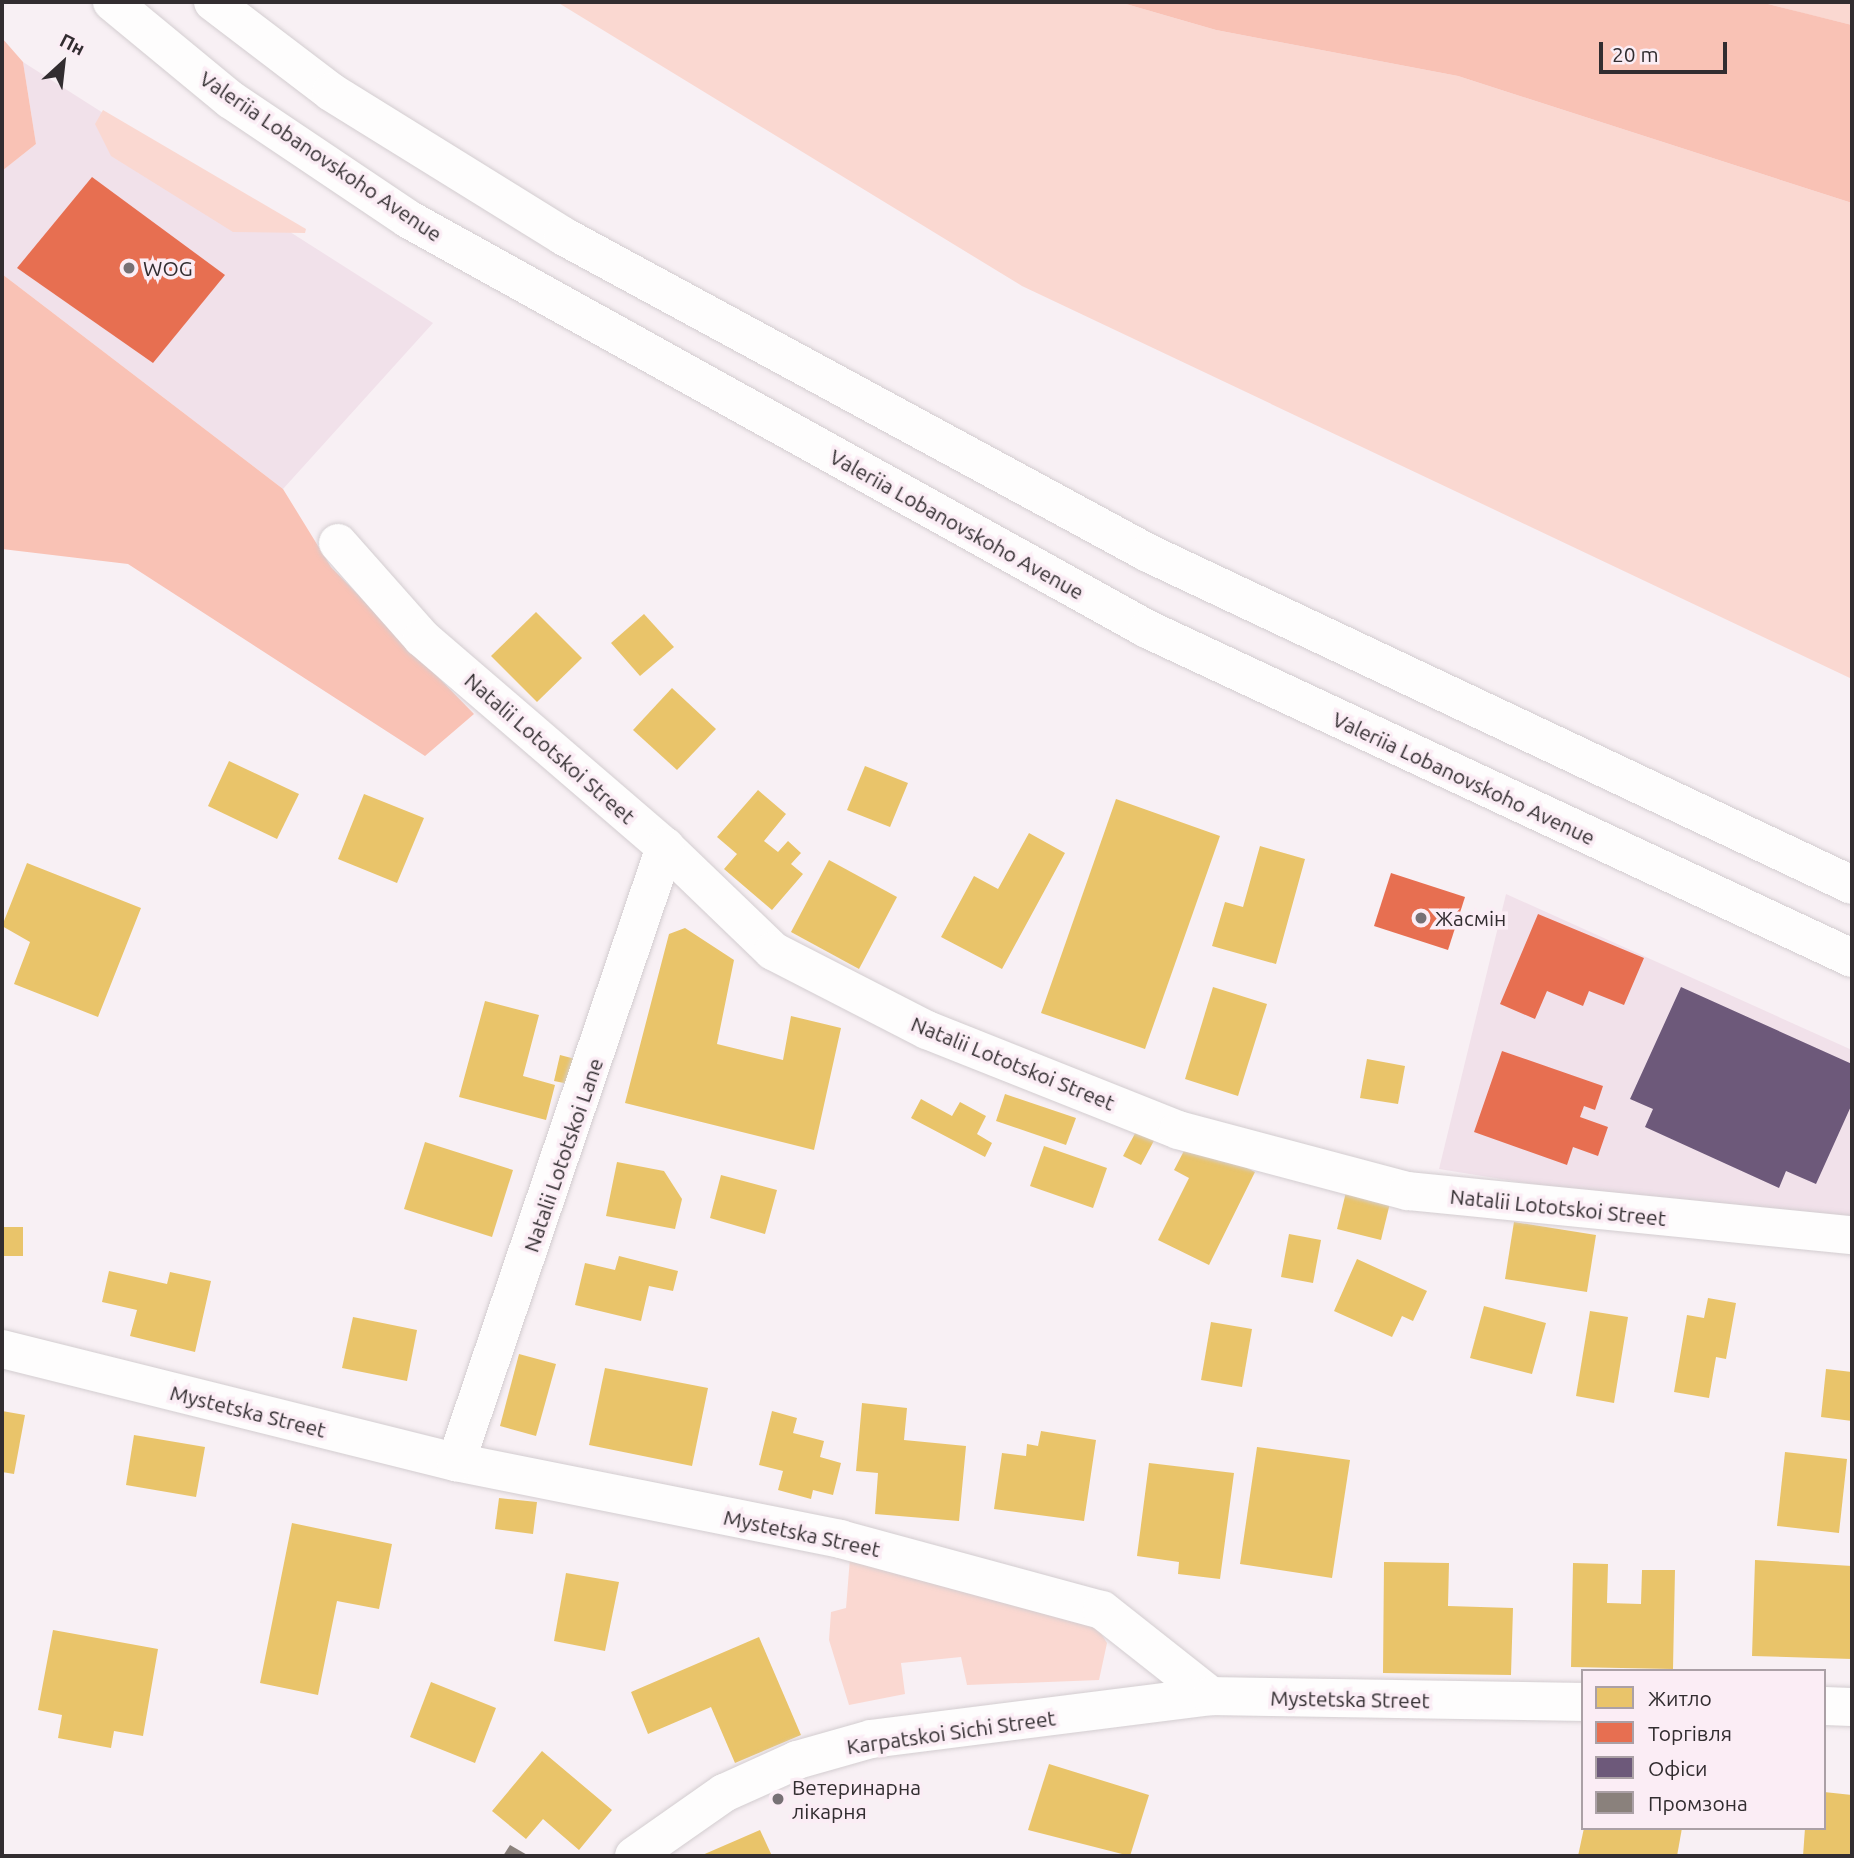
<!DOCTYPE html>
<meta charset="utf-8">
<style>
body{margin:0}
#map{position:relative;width:1854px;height:1858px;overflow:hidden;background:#f8f0f4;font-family:Ubuntu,sans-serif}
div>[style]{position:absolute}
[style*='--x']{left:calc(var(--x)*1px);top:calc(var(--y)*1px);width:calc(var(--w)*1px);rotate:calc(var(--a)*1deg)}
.built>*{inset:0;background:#f1e1ea}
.green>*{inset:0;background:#fad8d1}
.forest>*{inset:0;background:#f9c2b5}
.homes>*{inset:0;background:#e9c46a}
.shops>*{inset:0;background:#e76f51}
.offices>*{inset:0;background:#6d597a}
.industry>*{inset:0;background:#8a817c}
.roads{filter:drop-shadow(0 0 2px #d3cdd0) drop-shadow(0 0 2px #d3cdd0)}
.minor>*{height:38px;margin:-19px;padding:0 19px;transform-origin:19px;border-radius:19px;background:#fefdfd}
.primary>*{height:38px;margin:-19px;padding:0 19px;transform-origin:19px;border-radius:19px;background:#fefdfd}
.dots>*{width:19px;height:19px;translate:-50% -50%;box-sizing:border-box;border:4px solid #fbedf5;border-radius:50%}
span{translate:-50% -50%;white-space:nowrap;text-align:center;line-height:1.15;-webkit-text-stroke:7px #fbedf5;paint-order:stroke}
.street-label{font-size:21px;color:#322d30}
.poi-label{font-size:21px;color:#322d30}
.left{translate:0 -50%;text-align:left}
.frame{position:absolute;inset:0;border:4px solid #322d30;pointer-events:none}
.legend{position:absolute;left:1581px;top:1669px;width:245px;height:161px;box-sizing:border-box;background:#fbedf5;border:2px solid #aba0a6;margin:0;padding:9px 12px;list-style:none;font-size:21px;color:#322d30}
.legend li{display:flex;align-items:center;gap:14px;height:35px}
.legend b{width:35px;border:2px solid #aba0a6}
.north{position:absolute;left:28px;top:28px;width:70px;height:70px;-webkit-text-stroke:5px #fbedf5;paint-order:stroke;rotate:27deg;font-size:19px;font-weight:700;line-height:28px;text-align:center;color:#322d30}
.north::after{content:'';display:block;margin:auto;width:24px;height:32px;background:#322d30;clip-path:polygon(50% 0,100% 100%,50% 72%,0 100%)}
.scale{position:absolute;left:1599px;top:42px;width:128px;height:32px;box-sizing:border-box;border:4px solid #322d30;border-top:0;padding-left:9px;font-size:21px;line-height:24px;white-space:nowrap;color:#322d30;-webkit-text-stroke:5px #fbedf5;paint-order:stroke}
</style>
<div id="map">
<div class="built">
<div style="clip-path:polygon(23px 62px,433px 323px,283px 489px,2px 274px,2px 171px,36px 144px)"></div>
<div style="clip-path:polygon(1506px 894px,1852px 1050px,1852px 1235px,1439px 1169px)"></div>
</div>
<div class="green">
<div style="clip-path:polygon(557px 2px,1119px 2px,1216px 30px,1458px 76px,1852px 203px,1852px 679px,1022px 286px)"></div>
<div style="clip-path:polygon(1760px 2px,1852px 2px,1852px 25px,1803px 13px)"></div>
<div style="clip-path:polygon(103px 110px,306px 229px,305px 233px,233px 232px,111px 156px,95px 124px)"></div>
<div style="clip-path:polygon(850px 1558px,1095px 1624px,1107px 1643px,1099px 1680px,967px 1685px,961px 1657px,901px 1663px,905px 1694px,849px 1705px,829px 1640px,831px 1612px,846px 1608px)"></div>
</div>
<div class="forest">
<div style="clip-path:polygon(1119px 2px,1760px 2px,1852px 25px,1852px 203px,1458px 76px,1216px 30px)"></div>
<div style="clip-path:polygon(2px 38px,23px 62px,36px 144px,2px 171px)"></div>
<div style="clip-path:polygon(2px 274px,283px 489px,331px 567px,474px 714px,425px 756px,128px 564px,2px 549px)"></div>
</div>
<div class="homes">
<div style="clip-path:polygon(536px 612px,582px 658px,537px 702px,491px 656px)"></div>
<div style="clip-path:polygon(644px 614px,674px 647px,640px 676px,611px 643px)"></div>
<div style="clip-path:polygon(672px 688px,716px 729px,677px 770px,633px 730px)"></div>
<div style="clip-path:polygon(229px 761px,299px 794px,277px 839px,208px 806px)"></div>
<div style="clip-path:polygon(865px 766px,908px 783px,890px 827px,847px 810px)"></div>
<div style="clip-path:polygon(758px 790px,786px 814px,764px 841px,778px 852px,788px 841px,801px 853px,791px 864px,803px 874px,772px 910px,724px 869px,737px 854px,717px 837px)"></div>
<div style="clip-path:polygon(364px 794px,424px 818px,397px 883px,338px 859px)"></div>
<div style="clip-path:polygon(1116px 799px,1220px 836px,1145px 1049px,1041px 1013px)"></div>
<div style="clip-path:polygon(1029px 833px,1065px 853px,1002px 969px,941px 937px,974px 876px,998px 889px)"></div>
<div style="clip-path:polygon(1260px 846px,1305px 859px,1276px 964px,1212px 946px,1225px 902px,1243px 907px)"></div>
<div style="clip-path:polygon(829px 860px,897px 897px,859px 969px,791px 932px)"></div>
<div style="clip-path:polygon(27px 863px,141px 908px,98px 1017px,14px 984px,30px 942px,2px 926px)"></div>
<div style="clip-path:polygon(685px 928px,734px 960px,717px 1044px,783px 1060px,791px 1016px,841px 1028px,814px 1150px,625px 1103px,669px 934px)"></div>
<div style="clip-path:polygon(1213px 987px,1267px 1004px,1238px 1096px,1185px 1079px)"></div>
<div style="clip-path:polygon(485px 1001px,539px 1015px,523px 1076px,555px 1085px,546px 1120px,459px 1097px)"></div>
<div style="clip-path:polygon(560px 1055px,579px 1060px,574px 1085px,554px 1081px)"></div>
<div style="clip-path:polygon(1367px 1059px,1405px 1066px,1398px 1104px,1360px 1098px)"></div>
<div style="clip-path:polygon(1005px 1094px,1076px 1118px,1066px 1145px,996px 1121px)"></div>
<div style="clip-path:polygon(921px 1099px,952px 1116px,960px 1102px,986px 1116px,977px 1134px,992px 1143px,985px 1157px,911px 1118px)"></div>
<div style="clip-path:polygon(1139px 1126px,1157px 1135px,1141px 1165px,1123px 1156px)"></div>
<div style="clip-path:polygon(425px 1142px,513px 1170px,492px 1237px,404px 1209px)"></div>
<div style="clip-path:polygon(1044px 1146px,1107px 1168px,1093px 1208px,1030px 1186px)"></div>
<div style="clip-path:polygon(1186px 1147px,1204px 1147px,1255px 1172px,1209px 1265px,1158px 1240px,1189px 1178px,1174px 1170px)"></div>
<div style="clip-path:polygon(617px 1162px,664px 1171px,682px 1199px,675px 1229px,606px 1216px)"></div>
<div style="clip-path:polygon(721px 1175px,777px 1190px,765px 1234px,710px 1218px)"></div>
<div style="clip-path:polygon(1346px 1192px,1390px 1203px,1381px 1240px,1337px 1229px)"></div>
<div style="clip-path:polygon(1514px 1222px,1596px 1235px,1587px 1292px,1505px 1279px)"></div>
<div style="clip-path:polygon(2px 1227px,23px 1227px,23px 1256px,2px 1256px)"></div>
<div style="clip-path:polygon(1289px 1234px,1321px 1240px,1313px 1283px,1281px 1277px)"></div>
<div style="clip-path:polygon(619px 1256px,678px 1271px,673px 1291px,649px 1286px,641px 1321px,575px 1305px,585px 1263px,615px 1270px)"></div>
<div style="clip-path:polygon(1357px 1259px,1427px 1291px,1413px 1321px,1402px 1316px,1392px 1337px,1334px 1311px)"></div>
<div style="clip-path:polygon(109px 1271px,167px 1284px,170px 1272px,211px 1281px,195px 1352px,130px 1336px,137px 1310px,102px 1302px)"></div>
<div style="clip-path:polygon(1708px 1298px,1736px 1303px,1726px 1359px,1716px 1357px,1709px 1398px,1674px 1392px,1687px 1315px,1704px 1318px)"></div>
<div style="clip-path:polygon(1484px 1306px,1546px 1323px,1532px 1374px,1470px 1358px)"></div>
<div style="clip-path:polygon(1590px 1311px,1628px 1317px,1614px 1403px,1576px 1396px)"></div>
<div style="clip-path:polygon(353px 1317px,417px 1330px,407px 1381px,342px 1368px)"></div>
<div style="clip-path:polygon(1211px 1322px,1252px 1329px,1242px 1387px,1201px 1380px)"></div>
<div style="clip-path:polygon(519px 1354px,556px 1364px,536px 1436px,500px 1426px)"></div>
<div style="clip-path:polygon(605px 1368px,708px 1388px,692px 1466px,589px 1445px)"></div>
<div style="clip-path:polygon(1826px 1369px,1852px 1372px,1852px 1421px,1821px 1417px)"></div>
<div style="clip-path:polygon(862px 1403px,907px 1408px,904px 1440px,966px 1446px,959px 1521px,875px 1514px,878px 1473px,856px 1471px)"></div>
<div style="clip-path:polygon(2px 1411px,25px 1415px,14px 1474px,2px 1472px)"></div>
<div style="clip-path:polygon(772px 1411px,797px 1418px,793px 1433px,824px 1441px,820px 1457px,841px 1463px,833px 1495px,813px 1490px,811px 1499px,778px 1490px,783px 1471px,759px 1465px)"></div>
<div style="clip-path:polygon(1041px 1431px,1096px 1440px,1084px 1521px,994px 1509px,1002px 1453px,1026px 1456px,1027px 1444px,1038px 1446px)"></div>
<div style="clip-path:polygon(134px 1435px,205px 1447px,196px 1497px,126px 1485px)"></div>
<div style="clip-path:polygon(1257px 1447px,1350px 1460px,1332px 1578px,1240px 1564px)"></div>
<div style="clip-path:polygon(1785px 1452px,1847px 1459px,1839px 1533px,1777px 1526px)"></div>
<div style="clip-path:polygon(1149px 1463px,1234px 1473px,1220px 1579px,1178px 1574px,1179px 1562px,1137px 1556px)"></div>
<div style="clip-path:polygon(499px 1498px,537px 1502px,533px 1534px,495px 1529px)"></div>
<div style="clip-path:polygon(292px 1523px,392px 1544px,379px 1609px,337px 1601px,318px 1695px,260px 1683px)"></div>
<div style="clip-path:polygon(1755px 1560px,1852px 1566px,1852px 1659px,1752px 1656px)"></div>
<div style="clip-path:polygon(1384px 1562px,1449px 1563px,1448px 1606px,1513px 1608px,1511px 1675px,1383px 1673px)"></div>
<div style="clip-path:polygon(1573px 1563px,1608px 1564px,1607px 1603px,1641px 1604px,1642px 1570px,1675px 1570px,1673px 1669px,1571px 1667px)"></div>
<div style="clip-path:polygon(566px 1573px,619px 1582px,605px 1651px,554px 1641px)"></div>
<div style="clip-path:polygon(53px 1630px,158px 1649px,143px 1736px,114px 1731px,111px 1748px,58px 1738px,62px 1715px,38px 1710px)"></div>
<div style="clip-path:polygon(759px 1637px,801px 1735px,735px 1763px,711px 1707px,648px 1734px,631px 1692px)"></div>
<div style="clip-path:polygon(431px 1682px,496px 1708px,475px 1763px,410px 1737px)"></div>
<div style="clip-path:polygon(542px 1751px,612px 1810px,579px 1850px,543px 1819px,526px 1839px,492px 1811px)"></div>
<div style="clip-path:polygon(1049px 1764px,1149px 1795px,1130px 1856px,1028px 1830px)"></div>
<div style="clip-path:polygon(1824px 1792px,1852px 1795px,1852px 1856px,1803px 1856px,1805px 1828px,1824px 1828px)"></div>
<div style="clip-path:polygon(1584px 1828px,1682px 1828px,1677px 1856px,1578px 1856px)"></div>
<div style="clip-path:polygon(760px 1830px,772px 1856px,700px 1856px)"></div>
</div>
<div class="shops">
<div style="clip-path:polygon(92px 177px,225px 275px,153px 363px,17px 268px)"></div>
<div style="clip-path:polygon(1391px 873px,1465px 897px,1448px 950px,1374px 926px)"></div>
<div style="clip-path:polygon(1538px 914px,1644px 958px,1624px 1005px,1589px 991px,1583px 1006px,1547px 991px,1535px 1019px,1500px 1004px)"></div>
<div style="clip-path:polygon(1502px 1051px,1603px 1086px,1595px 1110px,1584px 1106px,1580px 1117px,1608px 1127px,1598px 1156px,1573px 1147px,1567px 1165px,1474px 1132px)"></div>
</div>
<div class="offices">
<div style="clip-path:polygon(1681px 987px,1852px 1064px,1852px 1104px,1816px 1184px,1786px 1171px,1779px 1188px,1645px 1127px,1653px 1109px,1630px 1099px)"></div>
</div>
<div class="industry">
<div style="clip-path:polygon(510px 1845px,529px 1856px,503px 1856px)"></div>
</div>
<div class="roads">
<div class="minor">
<div style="--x:338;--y:543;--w:127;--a:48.5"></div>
<div style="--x:422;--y:638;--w:321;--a:40.7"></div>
<div style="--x:665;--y:847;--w:150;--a:43.9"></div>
<div style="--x:773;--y:951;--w:173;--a:27.2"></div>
<div style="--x:927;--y:1030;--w:270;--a:21.7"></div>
<div style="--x:1178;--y:1130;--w:238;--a:14.9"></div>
<div style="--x:1408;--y:1191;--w:446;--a:5.7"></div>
<div style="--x:2;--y:1349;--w:468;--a:14"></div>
<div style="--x:456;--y:1462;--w:392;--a:11.3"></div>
<div style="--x:840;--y:1539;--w:271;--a:15.2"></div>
<div style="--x:1102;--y:1610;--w:139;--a:38.3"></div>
<div style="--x:456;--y:1462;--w:650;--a:-71.23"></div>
<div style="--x:1824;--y:1706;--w:28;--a:2"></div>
<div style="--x:634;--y:1856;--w:110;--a:-35"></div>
<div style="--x:724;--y:1793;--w:80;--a:-24.3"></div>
<div style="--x:797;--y:1760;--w:77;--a:-15.8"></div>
<div style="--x:871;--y:1739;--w:343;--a:-7.2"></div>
<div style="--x:1211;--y:1696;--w:372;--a:0.9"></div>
</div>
<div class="primary">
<div style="--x:112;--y:2;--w:154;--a:39.5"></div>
<div style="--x:231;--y:100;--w:213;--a:33.9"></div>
<div style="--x:408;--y:219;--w:845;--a:29.02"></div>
<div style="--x:1147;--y:629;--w:778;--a:25.02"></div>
<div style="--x:213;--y:2;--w:148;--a:37.3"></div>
<div style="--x:331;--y:92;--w:273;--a:31.8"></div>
<div style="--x:563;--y:236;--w:665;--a:28.45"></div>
<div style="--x:1148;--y:553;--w:778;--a:25.25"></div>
</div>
</div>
<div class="dots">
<div style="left:129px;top:268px;background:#777175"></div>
<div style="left:1421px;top:918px;background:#777175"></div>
<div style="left:778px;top:1799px;background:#777175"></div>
</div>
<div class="street-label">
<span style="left:321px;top:156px;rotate:34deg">Valeriia Lobanovskoho Avenue</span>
<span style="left:957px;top:524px;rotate:29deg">Valeriia Lobanovskoho Avenue</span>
<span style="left:550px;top:748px;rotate:41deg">Natalii Lototskoi Street</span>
<span style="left:1464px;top:778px;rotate:25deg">Valeriia Lobanovskoho Avenue</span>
<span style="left:1013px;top:1063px;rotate:22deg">Natalii Lototskoi Street</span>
<span style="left:563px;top:1155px;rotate:-71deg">Natalii Lototskoi Lane</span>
<span style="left:1558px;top:1207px;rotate:6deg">Natalii Lototskoi Street</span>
<span style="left:248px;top:1411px;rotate:14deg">Mystetska Street</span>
<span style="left:802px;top:1533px;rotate:12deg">Mystetska Street</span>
<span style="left:1350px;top:1699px;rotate:1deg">Mystetska Street</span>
<span style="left:951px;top:1732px;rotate:-8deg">Karpatskoi Sichi Street</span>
</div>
<div class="poi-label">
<span class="left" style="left:143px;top:268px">WOG</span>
<span class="left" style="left:1435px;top:918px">Жасмін</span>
<span class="left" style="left:792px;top:1799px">Ветеринарна<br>лікарня</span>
</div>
<div class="frame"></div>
<ul class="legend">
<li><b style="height:19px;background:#e9c46a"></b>Житло</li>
<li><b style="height:19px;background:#e76f51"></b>Торгівля</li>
<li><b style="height:19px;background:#6d597a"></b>Офіси</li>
<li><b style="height:19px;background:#8a817c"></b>Промзона</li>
</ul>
<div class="north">Пн</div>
<div class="scale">20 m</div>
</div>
